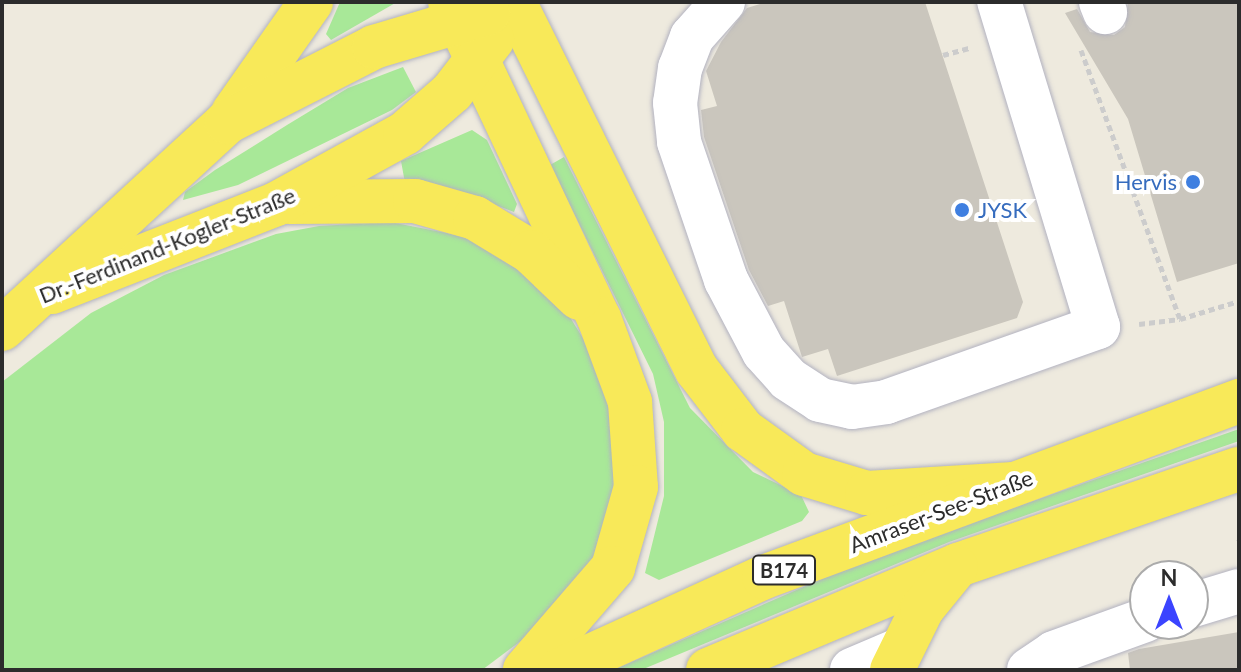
<!DOCTYPE html>
<meta charset="utf-8">
<style>
body{margin:0}
#map{position:relative;width:1241px;height:672px;overflow:hidden;background:#eeeade;font-family:Lato,sans-serif}
div>[style]{position:absolute}
[style*='--x']{left:calc(var(--x)*1px);top:calc(var(--y)*1px);width:calc(var(--w)*1px);rotate:calc(var(--a)*1deg)}
.green>*{inset:0;background:#a8e898}
.building>*{inset:0;background:#cac6bd}
.path>*{height:5px;margin-top:-2.5px;transform-origin:0;background:repeating-linear-gradient(90deg,#ccc 0 6px,transparent 0 10px)}
.roads{filter:drop-shadow(0 0 2px #b2b2c0) drop-shadow(0 0 2px #b2b2c0)}
.minor>*{height:44px;margin:-22px;padding:0 22px;transform-origin:22px;border-radius:22px;background:#fff}
.major>*{height:44px;margin:-22px;padding:0 22px;transform-origin:22px;border-radius:22px;background:#f8e959}
.dots>*{width:22px;height:22px;translate:-50% -50%;box-sizing:border-box;border:4px solid #fff;border-radius:50%}
span{translate:-50% -50%;white-space:nowrap;text-align:center;line-height:1.15;-webkit-text-stroke:8px #fff;paint-order:stroke}
.shield-label span{padding:2px 6px;background:#fff;border:2px solid;border-radius:6px;-webkit-text-stroke-width:0}
.shield-label{font-size:20px;color:#2c2c2c;font-weight:700}
.shop-label{font-size:22px;color:#366cbe}
.right{translate:-100% -50%;text-align:right}
.left{translate:0 -50%;text-align:left}
.street-label{font-size:22px;color:#2c2c2c}
.frame{position:absolute;inset:0;border:4px solid #2c2c2c;pointer-events:none}
.north{position:absolute;left:1129px;top:560px;width:80px;height:80px;box-sizing:border-box;background:#fff;border:2px solid #ababab;border-radius:50%;rotate:0deg;font-size:22px;font-weight:700;line-height:32px;text-align:center;color:#2c2c2c}
.north::after{content:'';display:block;margin:auto;width:28px;height:36px;background:#3b44ff;clip-path:polygon(50% 0,100% 100%,50% 72%,0 100%)}
</style>
<div id="map">
<div class="green">
<div style="clip-path:polygon(340px 2px,397px 2px,331px 40px,326px 34px)"></div>
<div style="clip-path:polygon(403px 67px,416px 92px,392px 110px,238px 185px,183px 200px,185px 192px,215px 170px,287px 125px,348px 88px)"></div>
<div style="clip-path:polygon(472px 130px,487px 140px,517px 204px,514px 212px,465px 193px,405px 183px,401px 161px)"></div>
<div style="clip-path:polygon(564px 157px,690px 408px,753px 472px,801px 495px,809px 512px,802px 521px,659px 580px,645px 573px,664px 496px,664px 422px,653px 374px,550px 165px)"></div>
<div style="clip-path:polygon(390px 222px,462px 236px,523px 269px,568px 314px,599px 364px,610px 400px,614px 488px,598px 552px,553px 617px,482px 670px,2px 670px,2px 382px,91px 313px,164px 275px,276px 234px,319px 226px)"></div>
<div style="clip-path:polygon(1239px 429px,1239px 441px,949px 542px,641px 670px,613px 670px,870px 558px)"></div>
</div>
<div class="building">
<div style="clip-path:polygon(766px 2px,925px 2px,1023px 302px,1017px 318px,837px 376px,828px 349px,802px 357px,784px 301px,768px 306px,749px 270px,704px 137px,701px 110px,717px 106px,706px 71px,721px 42px,747px 8px)"></div>
<div style="clip-path:polygon(1128px 2px,1239px 2px,1239px 263px,1177px 282px,1128px 119px,1065px 13px,1077px 9px,1090px 32px,1114px 35px,1125px 27px)"></div>
<div style="clip-path:polygon(1239px 632px,1239px 670px,1130px 670px,1128px 653px,1139px 649px)"></div>
</div>
<div class="path">
<div style="--x:1081;--y:50;--w:287;--a:69.8"></div>
<div style="--x:943;--y:55;--w:27;--a:-15"></div>
<div style="--x:995;--y:215;--w:21;--a:-17"></div>
<div style="--x:1139;--y:324;--w:41;--a:-7"></div>
<div style="--x:1180;--y:319;--w:62;--a:-17"></div>
<div style="--x:1238;--y:542;--w:1;--a:-45"></div>
</div>
<div class="roads">
<div class="minor">
<div style="--x:723;--y:2;--w:47;--a:131.5"></div>
<div style="--x:692;--y:37;--w:33;--a:111"></div>
<div style="--x:680;--y:68;--w:35;--a:98"></div>
<div style="--x:675;--y:103;--w:39;--a:84"></div>
<div style="--x:679;--y:142;--w:146;--a:71.2"></div>
<div style="--x:726;--y:280;--w:81;--a:62.2"></div>
<div style="--x:764;--y:352;--w:36;--a:48"></div>
<div style="--x:788;--y:379;--w:38;--a:33"></div>
<div style="--x:820;--y:400;--w:33;--a:12"></div>
<div style="--x:852;--y:407;--w:34;--a:-8"></div>
<div style="--x:886;--y:402;--w:225;--a:-19.5"></div>
<div style="--x:1098;--y:327;--w:340;--a:-106.9"></div>
<div style="--x:1101;--y:2;--w:11;--a:68"></div>
<div style="--x:1193;--y:605;--w:48;--a:-16.9"></div>
<div style="--x:852;--y:670;--w:53;--a:-23.2"></div>
<div style="--x:1029;--y:670;--w:30;--a:-34"></div>
<div style="--x:1054;--y:653;--w:97;--a:-19.9"></div>
</div>
<div class="major">
<div style="--x:450;--y:2;--w:349;--a:64.8"></div>
<div style="--x:599;--y:318;--w:90;--a:69.7"></div>
<div style="--x:630;--y:402;--w:85;--a:86"></div>
<div style="--x:636;--y:487;--w:84;--a:105.9"></div>
<div style="--x:613;--y:568;--w:135;--a:130.8"></div>
<div style="--x:514;--y:2;--w:411;--a:63.6"></div>
<div style="--x:697;--y:370;--w:76;--a:52.5"></div>
<div style="--x:743;--y:430;--w:75;--a:35.8"></div>
<div style="--x:804;--y:474;--w:66;--a:16.8"></div>
<div style="--x:867;--y:493;--w:147;--a:-3.5"></div>
<div style="--x:233;--y:113;--w:136;--a:-54.9"></div>
<div style="--x:290;--y:202;--w:125;--a:-0.5"></div>
<div style="--x:415;--y:201;--w:62;--a:15.8"></div>
<div style="--x:475;--y:218;--w:66;--a:31.3"></div>
<div style="--x:531;--y:252;--w:66;--a:43.8"></div>
<div style="--x:52;--y:292;--w:241;--a:-21.4"></div>
<div style="--x:276;--y:204;--w:147;--a:-28.8"></div>
<div style="--x:405;--y:133;--w:62;--a:-41.1"></div>
<div style="--x:452;--y:92;--w:66;--a:-52.4"></div>
<div style="--x:2;--y:329;--w:306;--a:-42.6"></div>
<div style="--x:227;--y:122;--w:165;--a:-27"></div>
<div style="--x:374;--y:47;--w:119;--a:-16.6"></div>
<div style="--x:560;--y:670;--w:224;--a:-24.5"></div>
<div style="--x:764;--y:577;--w:507;--a:-20.33"></div>
<div style="--x:708;--y:670;--w:271;--a:-22.8"></div>
<div style="--x:958;--y:565;--w:297;--a:-18.9"></div>
<div style="--x:892;--y:670;--w:68;--a:-63.8"></div>
<div style="--x:922;--y:609;--w:54;--a:-51"></div>
</div>
</div>
<div class="dots">
<div style="left:1193px;top:182px;background:#3f7fe0"></div>
<div style="left:962px;top:210px;background:#3f7fe0"></div>
</div>
<div class="shield-label">
<span style="left:784px;top:570px">B174</span>
</div>
<div class="shop-label">
<span class="right" style="left:1177px;top:182px">Hervis</span>
<span class="left" style="left:978px;top:210px">JYSK</span>
</div>
<div class="street-label">
<span style="left:167px;top:245px;rotate:-22deg">Dr.-Ferdinand-Kogler-Straße</span>
<span style="left:941px;top:511px;rotate:-21deg">Amraser-See-Straße</span>
</div>
<div class="frame"></div>
<div class="north">N</div>
</div>
